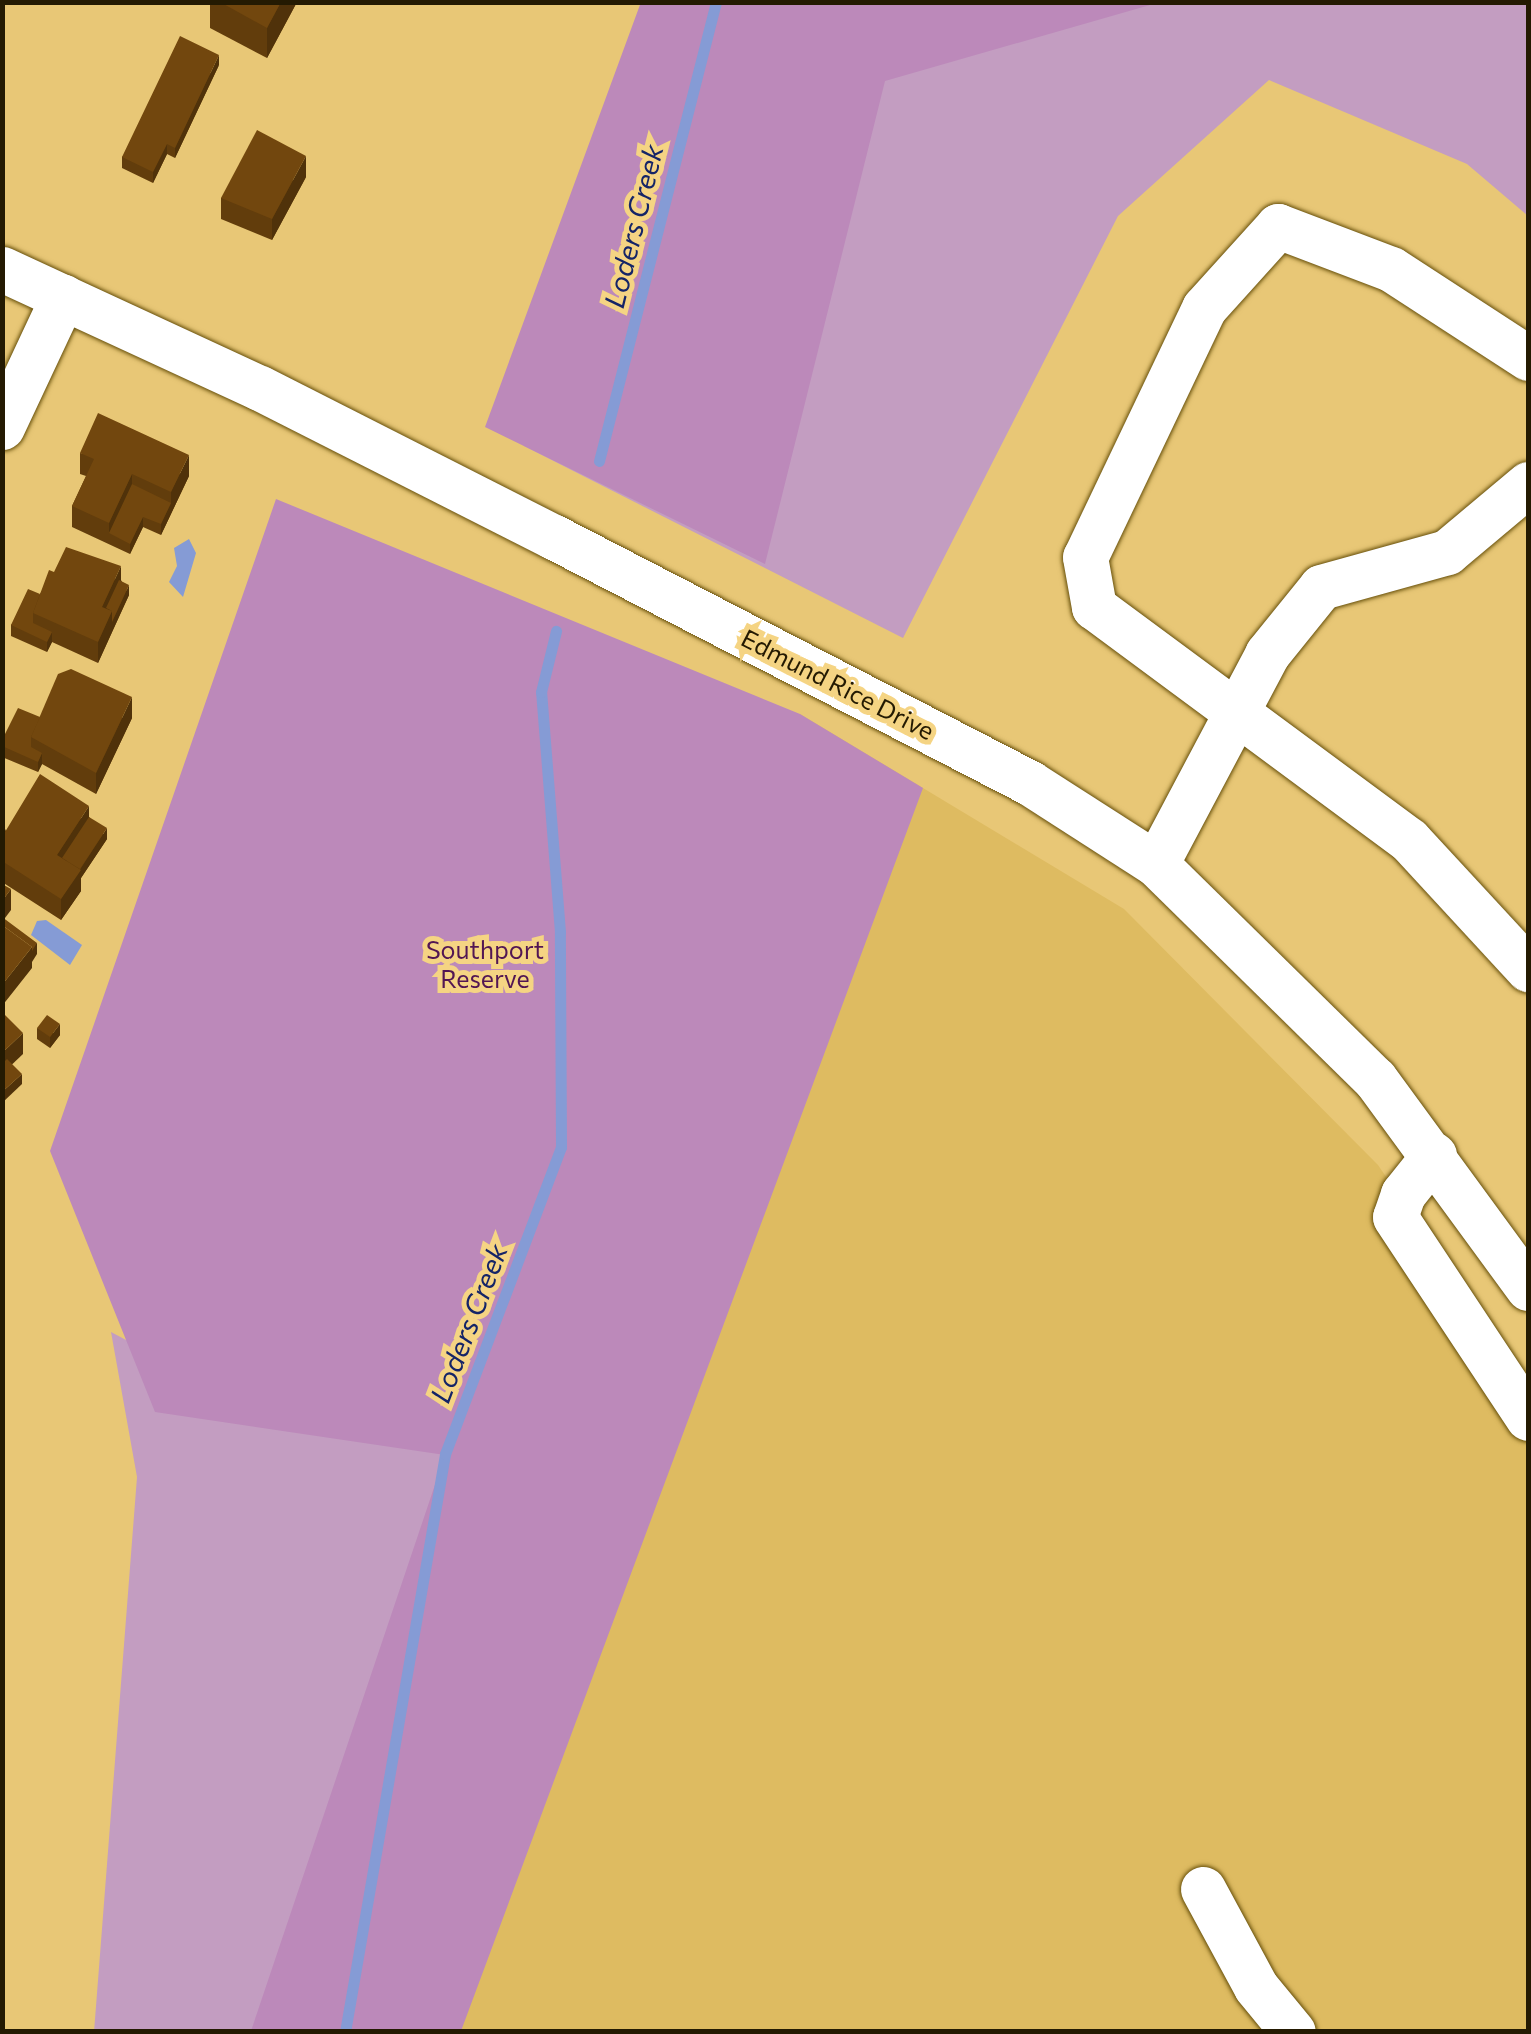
<!DOCTYPE html>
<style>
body{margin:0}
#map{position:relative;width:1531px;height:2034px;overflow:hidden;background:#e8c776;font-family:Commissioner,sans-serif}
div>[style]{position:absolute}
[style*='--x']{left:calc(var(--x)*1px);top:calc(var(--y)*1px);width:calc(var(--w)*1px);rotate:calc(var(--a)*1deg)}
.built>*{inset:0;background:#debb61}
.green>*{inset:0;background:#c39dc1}
.forest>*{inset:0;background:#bc89ba}
.water>*{inset:0;background:#859bd5}
.stream>*{height:11px;margin:-5.5px;padding:0 5.5px;transform-origin:5.5px;border-radius:5.5px;background:#859bd5}
.roads{filter:drop-shadow(0 0 2px #664f0a) drop-shadow(0 0 2px #664f0a)}
.minor>*{height:45px;margin:-22.5px;padding:0 22.5px;transform-origin:22.5px;border-radius:22.5px;background:#fff}
.wall>*{inset:0;background:#623d0c}
.shaded-wall>*{inset:0;background:#50320a}
.building>*{inset:0;background:#72470e}
span{translate:-50% -50%;white-space:nowrap;text-align:center;line-height:1.15;-webkit-text-stroke:10px #f5d483;paint-order:stroke}
.street-label{font-size:25px;color:#241a02}
.park-label{font-size:25px;color:#521653}
.water-label{font-size:28px;color:#142467;font-style:italic}
.frame{position:absolute;inset:0;border:5px solid #241a02;pointer-events:none}
</style>
<div id="map">
<div class="built">
<div style="clip-path:polygon(800px 714px,1124px 909px,1378px 1165px,1528px 1386px,1528px 2031px,307px 2032px)"></div>
</div>
<div class="green">
<div style="clip-path:polygon(704px 3px,1528px 3px,1528px 216px,1467px 164px,1269px 80px,1118px 216px,903px 638px,524px 446px)"></div>
<div style="clip-path:polygon(111px 1332px,232px 1396px,487px 1385px,255px 2031px,94px 2032px,137px 1477px)"></div>
</div>
<div class="forest">
<div style="clip-path:polygon(641px 2px,1157px 3px,885px 81px,765px 564px,485px 427px)"></div>
<div style="clip-path:polygon(276px 499px,800px 714px,923px 788px,461px 2031px,251px 2031px,445px 1455px,155px 1412px,50px 1151px)"></div>
</div>
<div class="water">
<div style="clip-path:polygon(189px 539px,196px 553px,183px 597px,169px 582px,177px 566px,174px 548px)"></div>
<div style="clip-path:polygon(46px 920px,82px 945px,70px 965px,31px 935px,37px 921px)"></div>
</div>
<div class="stream">
<div style="--x:599;--y:461;--w:474;--a:-75.7"></div>
<div style="--x:345;--y:2032;--w:587;--a:-80.18"></div>
<div style="--x:445;--y:1454;--w:328;--a:-69.3"></div>
<div style="--x:561;--y:1147;--w:215;--a:-90.3"></div>
<div style="--x:560;--y:932;--w:241;--a:-94.5"></div>
<div style="--x:541;--y:692;--w:63;--a:-76.2"></div>
</div>
<div class="roads">
<div class="minor">
<div style="--x:2;--y:269;--w:284;--a:24.8"></div>
<div style="--x:260;--y:388;--w:330;--a:26.9"></div>
<div style="--x:554;--y:537;--w:536;--a:27.33"></div>
<div style="--x:1030;--y:783;--w:150;--a:32.7"></div>
<div style="--x:1156;--y:864;--w:307;--a:44.5"></div>
<div style="--x:1375;--y:1079;--w:259;--a:53.8"></div>
<div style="--x:1528;--y:358;--w:163;--a:-147"></div>
<div style="--x:1391;--y:269;--w:121;--a:-159.2"></div>
<div style="--x:1278;--y:226;--w:110;--a:132.1"></div>
<div style="--x:1204;--y:308;--w:276;--a:115.5"></div>
<div style="--x:1085;--y:557;--w:51;--a:79.8"></div>
<div style="--x:1094;--y:607;--w:392;--a:36.5"></div>
<div style="--x:1409;--y:840;--w:176;--a:47.3"></div>
<div style="--x:2;--y:427;--w:144;--a:-64.9"></div>
<div style="--x:1156;--y:864;--w:238;--a:-62.1"></div>
<div style="--x:1267;--y:654;--w:86;--a:-51.1"></div>
<div style="--x:1321;--y:587;--w:131;--a:-15.5"></div>
<div style="--x:1447;--y:552;--w:106;--a:-40"></div>
<div style="--x:1434;--y:1155;--w:50;--a:128.5"></div>
<div style="--x:1403;--y:1194;--w:24;--a:109"></div>
<div style="--x:1395;--y:1217;--w:241;--a:56.5"></div>
<div style="--x:1203;--y:1889;--w:111;--a:61.6"></div>
<div style="--x:1256;--y:1987;--w:58;--a:50.6"></div>
</div>
</div>
<div class="wall">
<div style="clip-path:polygon(210px 2px,297px 2px,267px 58px,210px 28px)"></div>
<div style="clip-path:polygon(219px 65px,175px 158px,167px 154px,153px 183px,122px 168px,122px 157px)"></div>
<div style="clip-path:polygon(306px 177px,272px 240px,221px 219px,221px 198px)"></div>
<div style="clip-path:polygon(80px 453px,189px 476px,161px 535px,143px 527px,130px 554px,72px 527px,72px 506px,86px 476px,80px 474px)"></div>
<div style="clip-path:polygon(54px 572px,121px 580px,129px 595px,98px 663px,52px 642px,47px 652px,11px 636px,11px 625px,40px 594px)"></div>
<div style="clip-path:polygon(40px 717px,132px 718px,96px 794px,42px 764px,38px 772px,2px 757px,2px 740px)"></div>
<div style="clip-path:polygon(89px 817px,107px 839px,81px 878px,81px 891px,61px 920px,2px 882px,2px 822px,6px 831px)"></div>
<div style="clip-path:polygon(37px 1028px,60px 1035px,50px 1048px,37px 1039px)"></div>
</div>
<div class="shaded-wall">
<div style="clip-path:polygon(281px 2px,297px 2px,267px 58px,267px 28px)"></div>
<div style="clip-path:polygon(219px 55px,219px 65px,175px 158px,175px 148px)"></div>
<div style="clip-path:polygon(167px 144px,167px 154px,153px 183px,153px 172px)"></div>
<div style="clip-path:polygon(306px 156px,306px 177px,272px 240px,272px 219px)"></div>
<div style="clip-path:polygon(189px 455px,189px 476px,161px 535px,161px 524px,171px 503px,171px 492px)"></div>
<div style="clip-path:polygon(132px 474px,132px 495px,109px 533px,109px 523px)"></div>
<div style="clip-path:polygon(143px 517px,143px 527px,130px 554px,130px 544px)"></div>
<div style="clip-path:polygon(121px 566px,121px 587px,106px 619px,102px 607px)"></div>
<div style="clip-path:polygon(129px 585px,129px 595px,112px 632px,112px 622px)"></div>
<div style="clip-path:polygon(112px 611px,112px 632px,98px 663px,98px 642px)"></div>
<div style="clip-path:polygon(52px 632px,52px 642px,47px 652px,47px 642px)"></div>
<div style="clip-path:polygon(132px 697px,132px 718px,96px 794px,96px 773px)"></div>
<div style="clip-path:polygon(42px 753px,42px 764px,38px 772px,38px 762px)"></div>
<div style="clip-path:polygon(89px 806px,89px 827px,62px 868px,57px 855px)"></div>
<div style="clip-path:polygon(107px 828px,107px 839px,81px 878px,81px 891px,61px 920px,61px 899px)"></div>
<div style="clip-path:polygon(11px 889px,11px 910px,2px 922px,2px 901px)"></div>
<div style="clip-path:polygon(37px 943px,37px 954px,32px 962px,32px 968px,2px 1006px,2px 985px,32px 947px)"></div>
<div style="clip-path:polygon(60px 1024px,60px 1035px,50px 1048px,50px 1037px)"></div>
<div style="clip-path:polygon(23px 1033px,23px 1054px,2px 1074px,2px 1053px)"></div>
<div style="clip-path:polygon(22px 1074px,22px 1084px,2px 1103px,2px 1092px)"></div>
</div>
<div class="building">
<div style="clip-path:polygon(220px 2px,281px 2px,267px 28px)"></div>
<div style="clip-path:polygon(180px 36px,219px 55px,175px 148px,167px 144px,153px 172px,122px 157px)"></div>
<div style="clip-path:polygon(257px 130px,306px 156px,272px 219px,221px 198px)"></div>
<div style="clip-path:polygon(98px 413px,189px 455px,171px 492px,132px 474px,109px 523px,72px 506px,94px 459px,80px 453px)"></div>
<div style="clip-path:polygon(132px 484px,171px 503px,161px 524px,143px 517px,130px 544px,109px 533px)"></div>
<div style="clip-path:polygon(66px 547px,121px 566px,102px 607px,112px 611px,98px 642px,33px 613px,49px 570px,54px 572px)"></div>
<div style="clip-path:polygon(119px 580px,129px 585px,112px 622px,112px 611px,106px 608px)"></div>
<div style="clip-path:polygon(28px 589px,40px 594px,33px 613px,33px 623px,52px 632px,47px 642px,11px 625px)"></div>
<div style="clip-path:polygon(71px 669px,132px 697px,96px 773px,31px 737px,58px 674px)"></div>
<div style="clip-path:polygon(18px 708px,40px 717px,31px 737px,31px 747px,42px 753px,38px 762px,2px 746px,2px 740px)"></div>
<div style="clip-path:polygon(40px 774px,89px 806px,57px 855px,81px 870px,61px 899px,2px 861px,2px 837px)"></div>
<div style="clip-path:polygon(89px 817px,107px 828px,80px 869px,62px 858px)"></div>
<div style="clip-path:polygon(2px 884px,11px 889px,2px 901px)"></div>
<div style="clip-path:polygon(2px 917px,37px 943px,32px 951px,32px 947px,2px 925px)"></div>
<div style="clip-path:polygon(2px 925px,32px 947px,2px 985px)"></div>
<div style="clip-path:polygon(2px 1012px,23px 1033px,2px 1053px)"></div>
<div style="clip-path:polygon(47px 1015px,60px 1024px,50px 1037px,37px 1028px)"></div>
<div style="clip-path:polygon(7px 1059px,22px 1074px,2px 1092px,2px 1064px)"></div>
</div>
<div class="street-label">
<span style="left:838px;top:684px;rotate:27deg">Edmund Rice Drive</span>
</div>
<div class="park-label">
<span style="left:485px;top:964px">Southport<br>Reserve</span>
</div>
<div class="water-label">
<span style="left:633px;top:226px;rotate:-76deg">Loders Creek</span>
<span style="left:468px;top:1323px;rotate:-69deg">Loders Creek</span>
</div>
<div class="frame"></div>
</div>
